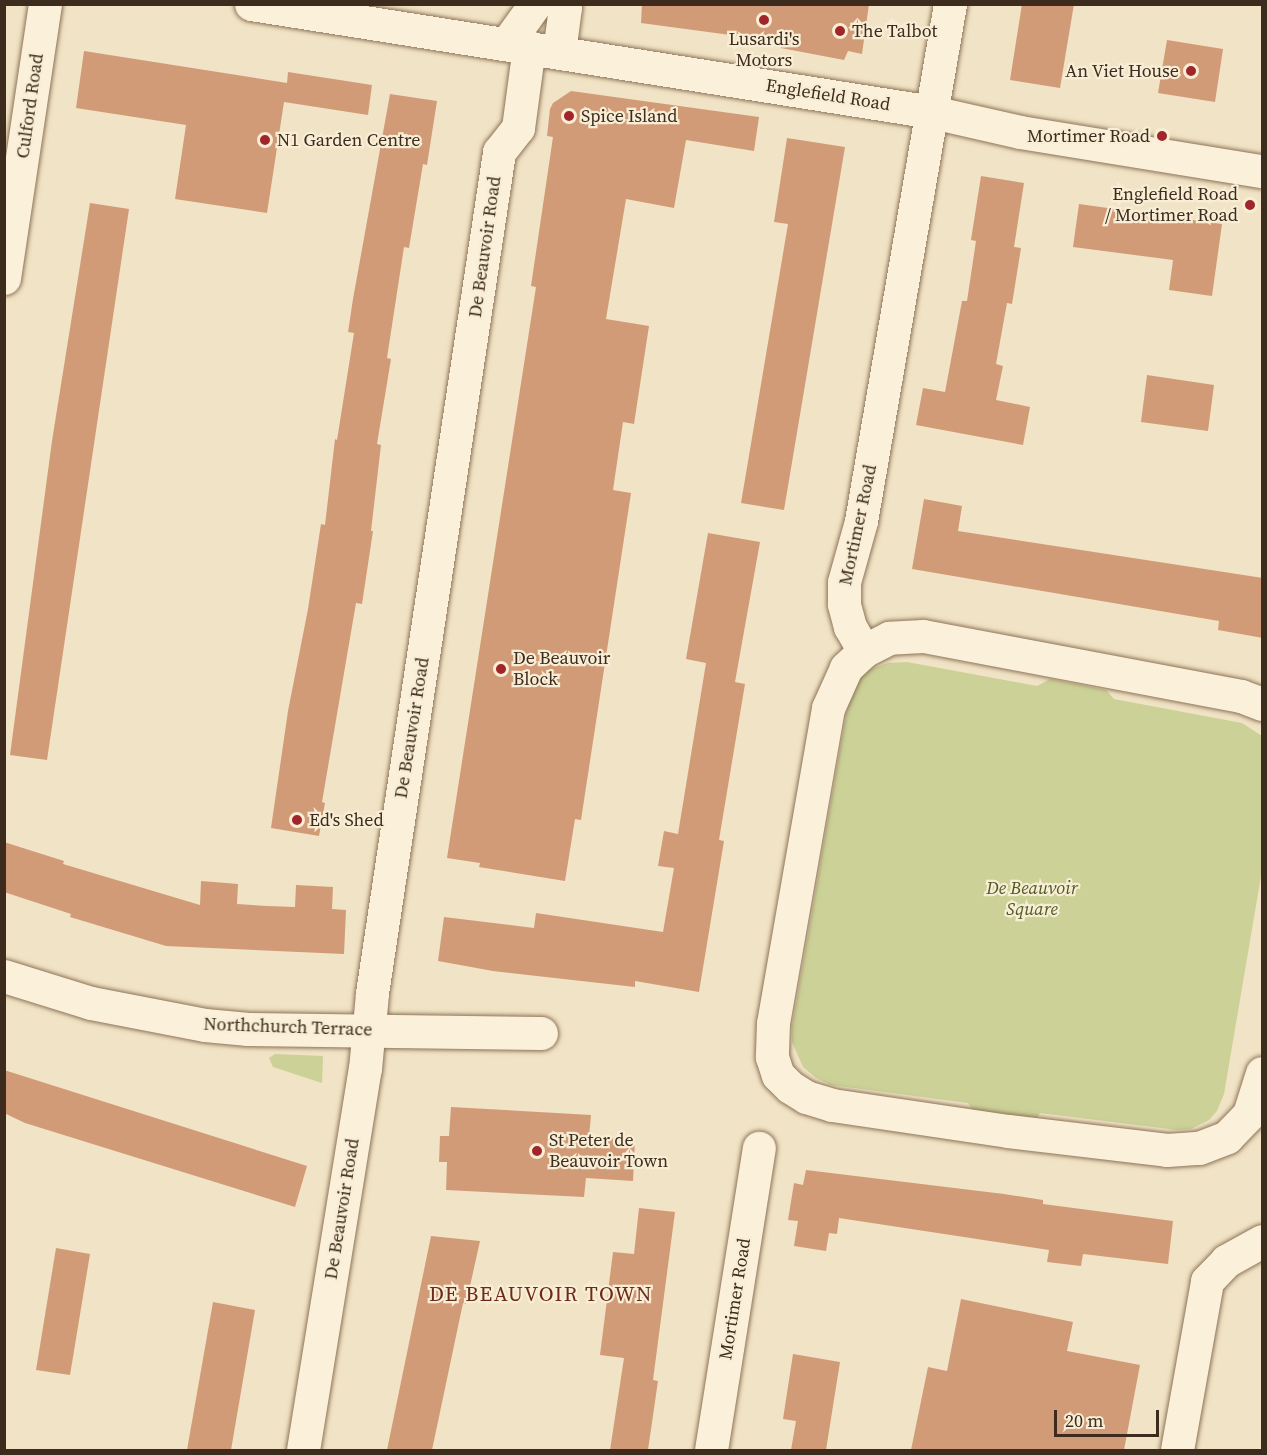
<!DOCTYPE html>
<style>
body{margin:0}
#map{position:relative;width:1267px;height:1455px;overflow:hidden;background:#f1e3c5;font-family:"Source Serif 4",serif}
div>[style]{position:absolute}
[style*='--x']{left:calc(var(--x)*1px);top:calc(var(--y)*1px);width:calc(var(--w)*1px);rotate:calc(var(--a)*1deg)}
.green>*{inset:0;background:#cbd197}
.building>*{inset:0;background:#d29b78}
.roads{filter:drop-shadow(0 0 2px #8e7459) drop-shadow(0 0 2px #8e7459)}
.minor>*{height:33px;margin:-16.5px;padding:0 16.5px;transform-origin:16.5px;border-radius:16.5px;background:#fbf0d9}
.tertiary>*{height:33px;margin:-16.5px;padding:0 16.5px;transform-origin:16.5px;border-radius:16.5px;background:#fbf0d9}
.dots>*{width:16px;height:16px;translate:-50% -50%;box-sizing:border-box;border:3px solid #f8edd5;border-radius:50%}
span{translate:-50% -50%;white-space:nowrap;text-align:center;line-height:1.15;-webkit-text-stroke:4.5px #f8edd5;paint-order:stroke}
.poi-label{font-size:18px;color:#3d2c1e}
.left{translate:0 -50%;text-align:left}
.right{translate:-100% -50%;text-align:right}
.street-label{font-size:18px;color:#3d2c1e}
.park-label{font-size:18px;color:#4e5b23;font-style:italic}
.quarter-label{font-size:21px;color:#6d2a1a;letter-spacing:1.5px}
.frame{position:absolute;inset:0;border:6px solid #3d2c1e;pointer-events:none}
.scale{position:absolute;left:1054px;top:1410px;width:105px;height:27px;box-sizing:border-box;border:3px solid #3d2c1e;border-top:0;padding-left:8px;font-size:18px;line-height:21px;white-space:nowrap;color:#3d2c1e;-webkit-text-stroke:4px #f8edd5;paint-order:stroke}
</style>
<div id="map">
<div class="green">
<div style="clip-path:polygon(907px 662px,1037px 686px,1050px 679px,1106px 690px,1114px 699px,1242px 723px,1262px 736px,1262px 870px,1224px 1094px,1217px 1111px,1209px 1120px,1191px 1129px,1177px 1130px,1040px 1113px,1037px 1118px,975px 1114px,968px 1103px,831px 1085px,816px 1078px,803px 1067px,792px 1042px,792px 1027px,849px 698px,861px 676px,870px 669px,888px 663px)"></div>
<div style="clip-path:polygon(275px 1054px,323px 1056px,322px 1083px,273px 1067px,269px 1058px)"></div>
</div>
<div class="building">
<div style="clip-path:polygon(642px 4px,869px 4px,862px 54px,848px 51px,844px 60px,781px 48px,782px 42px,641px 23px)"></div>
<div style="clip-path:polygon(1022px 4px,1074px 4px,1060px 88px,1010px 80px)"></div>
<div style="clip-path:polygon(1167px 40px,1223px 49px,1215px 102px,1158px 93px)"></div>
<div style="clip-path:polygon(84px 51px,287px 83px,288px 72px,372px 85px,368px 115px,284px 102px,267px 213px,175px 199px,186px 125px,76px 108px)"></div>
<div style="clip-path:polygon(571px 91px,759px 117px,754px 151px,686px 140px,674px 208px,626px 199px,606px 319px,649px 326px,634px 424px,623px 422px,613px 490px,631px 493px,581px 820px,575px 819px,565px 881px,479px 867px,480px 863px,447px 858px,536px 287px,531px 286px,553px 137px,547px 136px,550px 109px,553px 103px)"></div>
<div style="clip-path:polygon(390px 94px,437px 101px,427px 165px,423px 164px,409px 248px,404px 247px,387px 358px,391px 359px,377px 444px,381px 445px,371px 531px,373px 531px,362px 604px,356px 603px,322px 802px,325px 803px,319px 836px,271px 828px,288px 711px,308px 609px,321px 524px,325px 525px,335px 439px,337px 440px,354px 333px,348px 332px,353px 299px)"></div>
<div style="clip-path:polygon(787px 138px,845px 147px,784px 510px,741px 503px,788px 224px,774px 222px)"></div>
<div style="clip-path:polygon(981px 176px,1024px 183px,1014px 247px,1021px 248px,1012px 304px,1007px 303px,996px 364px,1003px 366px,996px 400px,1030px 407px,1023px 445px,916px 425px,923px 388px,945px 392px,962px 301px,967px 301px,976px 241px,971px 240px)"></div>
<div style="clip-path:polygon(90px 203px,129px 209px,47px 760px,10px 755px,52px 441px)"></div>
<div style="clip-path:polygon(1079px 204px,1222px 224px,1212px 296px,1169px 290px,1173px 260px,1073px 247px)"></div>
<div style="clip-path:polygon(1147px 375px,1214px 385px,1208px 431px,1141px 422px)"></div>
<div style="clip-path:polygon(924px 499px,962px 506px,958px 531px,1263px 578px,1263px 638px,1218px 630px,1219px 621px,912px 569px)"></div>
<div style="clip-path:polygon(708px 533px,760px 542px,735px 682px,745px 684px,719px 840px,724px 841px,699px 992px,635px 981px,635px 987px,493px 971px,438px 961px,444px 917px,534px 928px,536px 913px,663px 932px,674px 868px,658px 866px,664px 831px,678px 834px,706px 663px,686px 659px)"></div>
<div style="clip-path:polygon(4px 842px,64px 861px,63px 864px,200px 905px,201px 881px,238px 884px,237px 904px,267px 906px,295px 907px,296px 885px,333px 887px,332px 909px,346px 910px,344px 954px,166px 946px,70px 917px,71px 914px,4px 892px)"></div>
<div style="clip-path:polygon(4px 1070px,307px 1166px,295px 1207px,25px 1123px,4px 1113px)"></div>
<div style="clip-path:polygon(451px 1107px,591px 1115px,589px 1137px,635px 1140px,633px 1181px,586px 1178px,584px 1197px,446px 1190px,447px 1162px,439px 1162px,440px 1136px,449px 1136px)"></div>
<div style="clip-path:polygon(806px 1170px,1004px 1194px,1043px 1200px,1043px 1204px,1173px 1221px,1168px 1264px,1083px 1254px,1081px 1266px,1047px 1262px,1049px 1250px,839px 1218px,837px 1234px,829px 1233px,826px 1251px,794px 1246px,798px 1221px,788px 1220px,794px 1183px,803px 1185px)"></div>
<div style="clip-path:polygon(639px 1208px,675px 1212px,653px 1380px,658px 1381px,648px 1450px,610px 1450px,624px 1358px,600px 1355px,613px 1252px,634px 1254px)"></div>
<div style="clip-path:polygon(431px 1236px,480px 1241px,466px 1304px,463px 1303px,432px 1450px,387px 1450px)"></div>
<div style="clip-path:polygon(56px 1248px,90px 1254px,70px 1375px,36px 1370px)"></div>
<div style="clip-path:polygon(961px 1299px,1073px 1322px,1067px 1351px,1140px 1365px,1124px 1450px,911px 1450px,928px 1367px,947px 1371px)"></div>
<div style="clip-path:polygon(213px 1302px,255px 1310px,231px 1450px,187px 1450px)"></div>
<div style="clip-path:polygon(793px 1354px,840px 1362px,826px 1450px,791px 1450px,796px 1421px,783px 1419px)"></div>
</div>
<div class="roads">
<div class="minor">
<div style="--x:507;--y:43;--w:48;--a:-54.3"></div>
<div style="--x:559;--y:52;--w:45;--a:-82.4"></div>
<div style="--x:565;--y:7;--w:4;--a:-124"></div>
<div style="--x:4;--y:278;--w:277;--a:-81.5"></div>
<div style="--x:864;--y:651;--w:28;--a:-120"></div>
<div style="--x:850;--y:627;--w:24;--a:-105"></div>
<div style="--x:844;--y:604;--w:22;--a:-90"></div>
<div style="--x:844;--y:582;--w:63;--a:-74.4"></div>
<div style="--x:861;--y:521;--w:525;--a:-80.23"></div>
<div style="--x:1262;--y:704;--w:22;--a:-159"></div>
<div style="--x:1241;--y:696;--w:324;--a:-169.3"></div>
<div style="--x:923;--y:636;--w:34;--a:177"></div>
<div style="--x:889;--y:638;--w:28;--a:153"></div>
<div style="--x:864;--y:651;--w:25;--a:137"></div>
<div style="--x:846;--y:668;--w:44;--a:114.2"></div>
<div style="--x:828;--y:708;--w:320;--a:99.9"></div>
<div style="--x:773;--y:1023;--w:34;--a:92"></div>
<div style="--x:772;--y:1057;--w:19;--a:72"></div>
<div style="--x:778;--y:1075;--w:17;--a:45"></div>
<div style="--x:790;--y:1087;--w:19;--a:32"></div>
<div style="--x:806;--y:1097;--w:27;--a:17"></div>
<div style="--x:832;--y:1105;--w:178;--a:8.4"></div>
<div style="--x:1008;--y:1131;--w:160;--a:6.8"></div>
<div style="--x:1167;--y:1150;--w:32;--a:-4"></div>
<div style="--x:1199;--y:1148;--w:30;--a:-21"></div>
<div style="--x:1227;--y:1137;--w:32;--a:-46"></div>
<div style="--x:1249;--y:1114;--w:43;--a:-72.4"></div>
<div style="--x:4;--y:976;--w:91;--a:17.2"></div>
<div style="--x:91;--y:1003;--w:116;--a:10.9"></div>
<div style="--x:205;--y:1025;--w:43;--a:5.3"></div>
<div style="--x:248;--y:1029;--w:293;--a:0.8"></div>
<div style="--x:711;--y:1450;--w:306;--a:-81"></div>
<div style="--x:1177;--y:1450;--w:172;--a:-79.9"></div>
<div style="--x:1207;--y:1281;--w:28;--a:-46"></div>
<div style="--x:1226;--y:1261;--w:41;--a:-29.1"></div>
</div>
<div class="tertiary">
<div style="--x:251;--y:4;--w:690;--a:9.01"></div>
<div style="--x:932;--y:112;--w:90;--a:12.8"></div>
<div style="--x:1020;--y:132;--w:245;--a:9.2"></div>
<div style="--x:303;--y:1450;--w:386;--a:-80.8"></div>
<div style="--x:365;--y:1069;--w:76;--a:-84.7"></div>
<div style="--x:372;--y:993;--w:851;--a:-81.41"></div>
<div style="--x:499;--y:152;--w:31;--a:-52"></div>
<div style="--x:518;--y:128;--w:82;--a:-82.3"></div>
</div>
</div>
<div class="dots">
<div style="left:764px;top:20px;background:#a12529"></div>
<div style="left:840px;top:31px;background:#a12529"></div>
<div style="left:1191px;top:71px;background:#a12529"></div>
<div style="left:569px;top:116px;background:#a12529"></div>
<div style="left:1162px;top:136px;background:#a12529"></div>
<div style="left:265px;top:140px;background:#a12529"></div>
<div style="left:1250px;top:205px;background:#a12529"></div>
<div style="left:501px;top:669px;background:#a12529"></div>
<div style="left:297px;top:820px;background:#a12529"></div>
<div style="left:537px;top:1151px;background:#a12529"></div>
</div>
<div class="poi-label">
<span class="left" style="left:852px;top:31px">The Talbot</span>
<span style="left:764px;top:50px">Lusardi's<br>Motors</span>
<span class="right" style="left:1179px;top:71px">An Viet House</span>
<span class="left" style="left:581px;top:116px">Spice Island</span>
<span class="right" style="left:1150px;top:136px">Mortimer Road</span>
<span class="left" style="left:277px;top:140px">N1 Garden Centre</span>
<span class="right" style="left:1238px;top:205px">Englefield Road<br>/ Mortimer Road</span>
<span class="left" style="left:513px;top:669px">De Beauvoir<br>Block</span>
<span class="left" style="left:309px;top:820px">Ed's Shed</span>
<span class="left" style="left:549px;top:1151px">St Peter de<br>Beauvoir Town</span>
</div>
<div class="street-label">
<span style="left:828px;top:95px;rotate:9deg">Englefield Road</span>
<span style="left:30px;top:106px;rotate:-82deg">Culford Road</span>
<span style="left:485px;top:247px;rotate:-82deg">De Beauvoir Road</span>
<span style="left:858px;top:525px;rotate:-78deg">Mortimer Road</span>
<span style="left:412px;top:728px;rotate:-81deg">De Beauvoir Road</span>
<span style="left:288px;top:1027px;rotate:2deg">Northchurch Terrace</span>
<span style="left:342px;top:1209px;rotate:-81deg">De Beauvoir Road</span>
<span style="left:735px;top:1299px;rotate:-81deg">Mortimer Road</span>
</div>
<div class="park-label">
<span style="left:1032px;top:899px">De Beauvoir<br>Square</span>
</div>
<div class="quarter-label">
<span style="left:541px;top:1294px">DE BEAUVOIR TOWN</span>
</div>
<div class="frame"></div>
<div class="scale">20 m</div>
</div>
